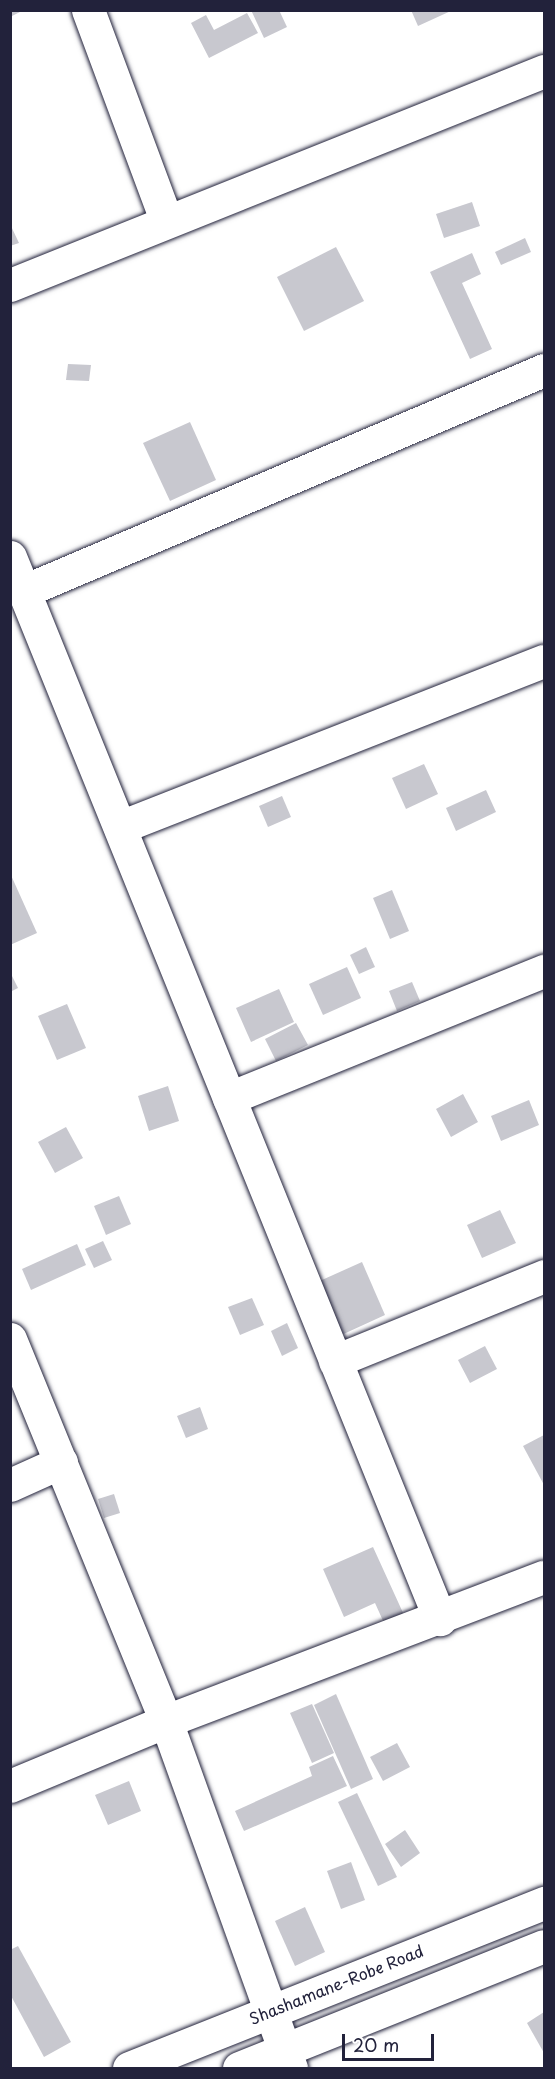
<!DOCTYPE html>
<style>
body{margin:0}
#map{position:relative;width:555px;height:2079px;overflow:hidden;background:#fff;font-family:"Playpen Sans",sans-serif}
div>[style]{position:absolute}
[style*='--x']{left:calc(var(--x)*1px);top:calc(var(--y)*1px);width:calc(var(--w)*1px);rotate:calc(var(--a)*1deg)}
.building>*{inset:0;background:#c8c8cf}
.roads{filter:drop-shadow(0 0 2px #22223b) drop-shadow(0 0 2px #22223b)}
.street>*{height:33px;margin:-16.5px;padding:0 16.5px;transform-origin:16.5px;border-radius:16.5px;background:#fff}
.primary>*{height:33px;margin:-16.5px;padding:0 16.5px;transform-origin:16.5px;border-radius:16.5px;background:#fff}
span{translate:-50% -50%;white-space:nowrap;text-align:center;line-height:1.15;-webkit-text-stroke:6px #fff;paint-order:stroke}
.street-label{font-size:16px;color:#22223b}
.frame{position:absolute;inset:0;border:12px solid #22223b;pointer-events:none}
.scale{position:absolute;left:342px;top:2034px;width:92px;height:27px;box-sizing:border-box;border:3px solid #22223b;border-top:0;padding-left:8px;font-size:18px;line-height:21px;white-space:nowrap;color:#22223b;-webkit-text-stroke:4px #fff;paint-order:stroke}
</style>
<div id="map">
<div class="building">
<div style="clip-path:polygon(10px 10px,24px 10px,10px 17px)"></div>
<div style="clip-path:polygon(251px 10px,279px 10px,287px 27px,264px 38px)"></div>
<div style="clip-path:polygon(411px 10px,453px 10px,418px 26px)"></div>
<div style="clip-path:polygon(247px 13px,258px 33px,209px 58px,191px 23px,206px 15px,214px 30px)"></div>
<div style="clip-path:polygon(472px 202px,480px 226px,444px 238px,436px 214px)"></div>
<div style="clip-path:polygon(10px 224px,19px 243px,10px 246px)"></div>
<div style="clip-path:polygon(525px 238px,531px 252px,501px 265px,495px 252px)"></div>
<div style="clip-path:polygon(336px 247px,364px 301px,304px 331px,277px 277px)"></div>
<div style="clip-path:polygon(472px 253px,481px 274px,462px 283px,492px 349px,470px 359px,430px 272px)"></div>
<div style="clip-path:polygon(68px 364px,91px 365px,89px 381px,66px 380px)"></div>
<div style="clip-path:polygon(190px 422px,216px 480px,170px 501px,143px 443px)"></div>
<div style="clip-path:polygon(424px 764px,438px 794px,406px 809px,392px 778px)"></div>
<div style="clip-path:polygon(486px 790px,496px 812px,456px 831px,446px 808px)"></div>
<div style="clip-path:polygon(282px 796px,291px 817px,268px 827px,259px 806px)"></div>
<div style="clip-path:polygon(10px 873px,37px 933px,10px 945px)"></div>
<div style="clip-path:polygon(392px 890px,409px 931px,390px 939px,373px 898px)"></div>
<div style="clip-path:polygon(366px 947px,375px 967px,359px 974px,350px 955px)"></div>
<div style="clip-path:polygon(347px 967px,361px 998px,323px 1015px,309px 984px)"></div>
<div style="clip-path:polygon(10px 972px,18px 988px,10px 992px)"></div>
<div style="clip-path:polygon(412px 982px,420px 1001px,397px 1011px,389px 991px)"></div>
<div style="clip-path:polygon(279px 989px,294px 1022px,251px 1042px,236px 1008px)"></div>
<div style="clip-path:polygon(67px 1004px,86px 1048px,57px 1060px,38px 1016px)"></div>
<div style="clip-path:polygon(296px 1023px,308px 1045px,276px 1061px,265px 1039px)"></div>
<div style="clip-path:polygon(168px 1086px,179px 1121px,149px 1131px,138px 1096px)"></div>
<div style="clip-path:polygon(463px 1094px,478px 1122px,451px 1137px,436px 1109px)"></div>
<div style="clip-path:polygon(529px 1100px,539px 1125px,501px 1141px,491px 1116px)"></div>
<div style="clip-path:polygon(66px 1127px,83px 1158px,55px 1173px,38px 1142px)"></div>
<div style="clip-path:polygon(119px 1196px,131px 1224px,106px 1235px,94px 1206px)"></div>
<div style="clip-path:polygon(500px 1210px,516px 1243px,482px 1258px,467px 1225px)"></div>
<div style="clip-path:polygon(103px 1241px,112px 1260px,94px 1268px,85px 1249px)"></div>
<div style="clip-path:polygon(77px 1244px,86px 1265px,31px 1290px,22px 1269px)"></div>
<div style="clip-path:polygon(362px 1262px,385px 1315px,337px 1337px,313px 1284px)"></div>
<div style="clip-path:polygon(252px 1298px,264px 1325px,240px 1335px,228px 1307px)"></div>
<div style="clip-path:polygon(287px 1323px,298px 1348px,282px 1356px,271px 1331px)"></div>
<div style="clip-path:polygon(485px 1346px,497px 1369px,470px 1383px,458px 1360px)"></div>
<div style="clip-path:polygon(200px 1407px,208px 1429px,186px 1438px,177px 1416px)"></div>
<div style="clip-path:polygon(544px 1435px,544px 1485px,523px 1446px)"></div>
<div style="clip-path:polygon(114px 1494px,120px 1513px,104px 1518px,98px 1499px)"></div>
<div style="clip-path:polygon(373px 1547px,404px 1615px,384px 1623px,375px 1603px,344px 1617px,323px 1569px)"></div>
<div style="clip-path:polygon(336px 1694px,373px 1779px,351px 1789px,314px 1705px)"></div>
<div style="clip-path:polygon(312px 1704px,334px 1753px,312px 1763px,290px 1713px)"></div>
<div style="clip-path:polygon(397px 1743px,410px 1767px,383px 1781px,370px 1757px)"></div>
<div style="clip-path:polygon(333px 1756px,347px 1786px,244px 1831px,235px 1811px,312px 1776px,309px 1767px)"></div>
<div style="clip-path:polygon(129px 1781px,141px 1811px,108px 1825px,95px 1795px)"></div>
<div style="clip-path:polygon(357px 1793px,397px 1877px,378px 1886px,338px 1802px)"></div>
<div style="clip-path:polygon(405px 1830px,420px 1853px,401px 1867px,385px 1844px)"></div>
<div style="clip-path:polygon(351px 1862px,365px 1900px,341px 1909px,327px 1871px)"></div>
<div style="clip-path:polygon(305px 1907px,325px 1952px,295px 1966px,275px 1921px)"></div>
<div style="clip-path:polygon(18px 1946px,71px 2042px,44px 2057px,10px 1994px,10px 1950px)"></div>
<div style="clip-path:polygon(544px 2012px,544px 2053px,527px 2023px)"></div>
</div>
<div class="roads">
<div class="street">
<div style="--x:88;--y:10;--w:224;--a:69.6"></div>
<div style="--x:10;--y:285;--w:575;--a:-21.84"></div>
<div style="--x:10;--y:557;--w:1146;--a:67.96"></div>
<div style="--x:24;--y:591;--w:565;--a:-23.03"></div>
<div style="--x:120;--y:827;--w:455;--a:-21.4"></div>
<div style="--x:229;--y:1098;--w:340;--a:-22"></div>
<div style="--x:10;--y:1339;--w:413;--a:67.8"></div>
<div style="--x:166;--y:1721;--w:369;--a:70.2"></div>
<div style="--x:335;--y:1361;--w:226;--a:-22.1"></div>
<div style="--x:10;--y:1485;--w:56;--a:-24.3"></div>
<div style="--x:10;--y:1786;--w:169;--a:-22.6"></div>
<div style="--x:166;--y:1721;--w:404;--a:-20.9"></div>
</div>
<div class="primary">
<div style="--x:129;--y:2068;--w:447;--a:-21.7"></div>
<div style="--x:239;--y:2068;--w:328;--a:-21.8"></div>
</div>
</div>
<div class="street-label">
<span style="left:336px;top:1984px;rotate:-22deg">Shashamane-Robe Road</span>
</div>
<div class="frame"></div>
<div class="scale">20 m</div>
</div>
